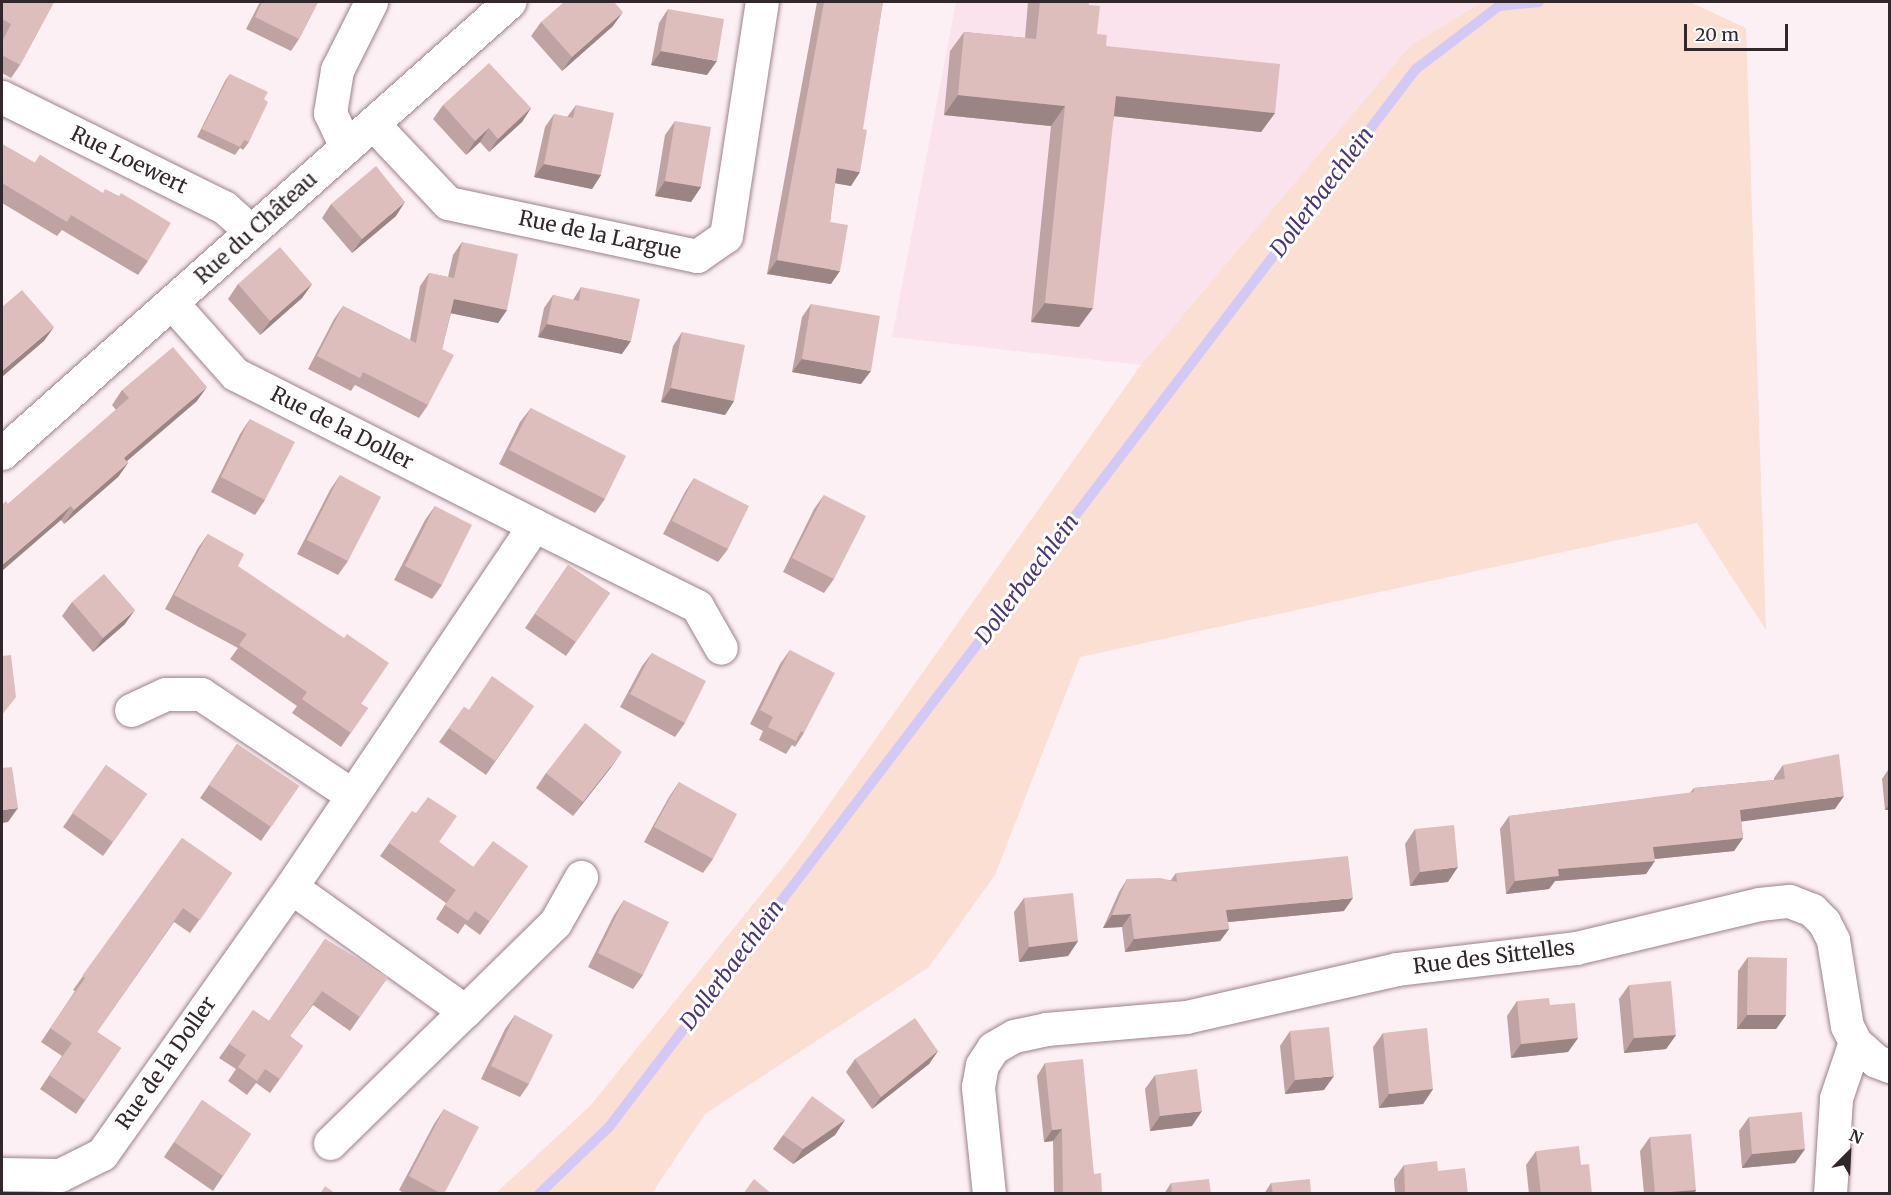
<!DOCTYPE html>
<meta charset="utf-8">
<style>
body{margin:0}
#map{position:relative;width:1891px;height:1195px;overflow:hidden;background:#fdf0f5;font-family:Merriweather,serif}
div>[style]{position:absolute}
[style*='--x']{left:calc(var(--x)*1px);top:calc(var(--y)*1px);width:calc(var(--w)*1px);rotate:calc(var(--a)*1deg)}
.built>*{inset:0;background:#fae3ec}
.green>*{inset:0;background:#fadfd2}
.stream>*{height:10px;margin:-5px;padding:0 5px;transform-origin:5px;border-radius:5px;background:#d2c9f6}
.roads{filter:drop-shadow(0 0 2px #9c818c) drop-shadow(0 0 2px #9c818c)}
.minor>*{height:33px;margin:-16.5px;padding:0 16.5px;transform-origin:16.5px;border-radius:16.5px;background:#fff}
.wall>*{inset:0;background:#bfa3a3}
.shaded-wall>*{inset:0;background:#9b8584}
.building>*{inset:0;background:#debebd}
span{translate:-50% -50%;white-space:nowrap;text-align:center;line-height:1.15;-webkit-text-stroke:6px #fff;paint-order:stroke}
.street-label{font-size:21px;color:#32272b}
.water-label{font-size:22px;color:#493577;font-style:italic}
.frame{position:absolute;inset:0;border:3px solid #32272b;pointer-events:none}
.north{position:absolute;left:1819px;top:1123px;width:60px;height:60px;-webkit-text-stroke:4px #fff;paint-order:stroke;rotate:24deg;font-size:16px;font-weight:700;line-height:24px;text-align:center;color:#32272b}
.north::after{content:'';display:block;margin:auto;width:21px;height:27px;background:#32272b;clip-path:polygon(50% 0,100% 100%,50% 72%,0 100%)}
.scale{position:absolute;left:1684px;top:24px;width:104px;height:27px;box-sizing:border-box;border:3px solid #32272b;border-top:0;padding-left:8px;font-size:18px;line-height:21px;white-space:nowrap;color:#32272b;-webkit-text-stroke:4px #fff;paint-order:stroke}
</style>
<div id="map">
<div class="built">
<div style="clip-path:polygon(956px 2px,1482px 2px,1410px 46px,1141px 365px,892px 337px)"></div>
</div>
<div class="green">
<div style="clip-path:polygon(1482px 2px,1690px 2px,1746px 28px,1766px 630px,1697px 523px,1080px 657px,995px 875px,929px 967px,705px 1114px,652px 1193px,496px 1193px,591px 1105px,796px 851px,1141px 365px,1410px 46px)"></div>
</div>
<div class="stream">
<div style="--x:539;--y:1194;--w:97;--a:-43.7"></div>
<div style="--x:609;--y:1127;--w:1331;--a:-52.67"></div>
<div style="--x:1416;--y:69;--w:104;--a:-37.2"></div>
<div style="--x:1499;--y:6;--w:40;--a:-5.7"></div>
</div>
<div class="roads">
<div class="minor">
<div style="--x:2;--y:97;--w:248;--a:26.4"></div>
<div style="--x:224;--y:207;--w:36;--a:42"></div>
<div style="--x:373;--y:124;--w:109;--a:46.5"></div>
<div style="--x:448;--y:203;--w:255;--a:12"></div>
<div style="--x:697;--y:256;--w:35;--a:-35"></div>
<div style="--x:726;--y:236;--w:237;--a:-81.3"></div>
<div style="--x:346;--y:147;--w:38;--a:-115"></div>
<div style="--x:330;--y:113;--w:44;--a:-80.8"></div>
<div style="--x:337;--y:70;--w:76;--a:-63.4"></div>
<div style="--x:2;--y:453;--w:679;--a:-41.65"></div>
<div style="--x:534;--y:525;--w:182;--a:26.4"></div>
<div style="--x:697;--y:606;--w:48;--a:60.3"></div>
<div style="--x:131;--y:710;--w:38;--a:-25"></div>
<div style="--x:166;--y:694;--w:35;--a:0"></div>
<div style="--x:201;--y:694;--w:182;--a:33.8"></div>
<div style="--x:291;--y:887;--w:214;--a:35.5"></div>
<div style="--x:465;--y:1011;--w:126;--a:-44.4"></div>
<div style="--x:555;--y:923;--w:53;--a:-60.5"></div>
<div style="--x:330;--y:1143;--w:189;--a:-44.4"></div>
<div style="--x:2;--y:1174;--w:58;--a:1"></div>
<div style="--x:60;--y:1175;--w:47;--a:-26.6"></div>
<div style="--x:102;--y:1154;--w:327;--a:-54.7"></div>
<div style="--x:291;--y:887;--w:436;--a:-56.1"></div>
<div style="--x:534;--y:525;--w:335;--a:-153.2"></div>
<div style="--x:235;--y:374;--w:95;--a:-131.6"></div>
<div style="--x:989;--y:1194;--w:108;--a:-95.9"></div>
<div style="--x:978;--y:1087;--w:22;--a:-80"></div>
<div style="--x:982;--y:1065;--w:20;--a:-57"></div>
<div style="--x:993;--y:1048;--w:24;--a:-30"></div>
<div style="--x:1014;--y:1036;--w:33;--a:-12"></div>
<div style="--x:1046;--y:1029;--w:141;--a:-4.9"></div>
<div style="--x:1186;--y:1017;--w:216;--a:-12.8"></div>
<div style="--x:1397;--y:969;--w:180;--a:-6.7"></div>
<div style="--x:1576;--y:948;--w:188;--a:-13.5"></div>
<div style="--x:1759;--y:904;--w:30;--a:-6"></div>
<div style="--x:1789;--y:901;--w:25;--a:21"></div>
<div style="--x:1812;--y:910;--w:17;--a:45"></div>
<div style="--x:1824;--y:922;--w:20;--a:63"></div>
<div style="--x:1833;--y:940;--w:87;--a:80.8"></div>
<div style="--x:1847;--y:1026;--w:18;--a:63"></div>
<div style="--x:1855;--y:1042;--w:28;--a:42"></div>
<div style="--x:1876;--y:1061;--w:15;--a:20"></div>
<div style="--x:1830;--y:1194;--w:96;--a:-86.4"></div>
<div style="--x:1836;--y:1098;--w:59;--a:-71.3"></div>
</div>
</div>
<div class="wall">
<div style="clip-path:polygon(2px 2px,54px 2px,20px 65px,11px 78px,2px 73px)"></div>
<div style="clip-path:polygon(260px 2px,318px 2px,299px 39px,291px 51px,246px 29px)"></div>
<div style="clip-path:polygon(817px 2px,883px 2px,851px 186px,835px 183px,830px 222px,831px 284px,767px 274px)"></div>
<div style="clip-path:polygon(1028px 2px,1089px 2px,1089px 5px,1097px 34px,1106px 46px,1275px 113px,1261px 132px,1114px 116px,1079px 327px,1031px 322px,1051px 126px,944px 115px,950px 51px,964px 32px,1025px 38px)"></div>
<div style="clip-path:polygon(668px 9px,707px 75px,651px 65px,659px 23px)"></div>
<div style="clip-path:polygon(541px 22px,613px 26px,562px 71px,531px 36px)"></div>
<div style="clip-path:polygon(230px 74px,249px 142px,243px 150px,240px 148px,235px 155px,197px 137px,225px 81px)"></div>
<div style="clip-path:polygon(443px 105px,531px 108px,522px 122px,489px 152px,480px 142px,466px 155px,433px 119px)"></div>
<div style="clip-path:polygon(576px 105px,601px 175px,592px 189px,534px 177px,545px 127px,554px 114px,567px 117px)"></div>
<div style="clip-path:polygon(675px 121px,701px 187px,691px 202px,655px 196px,665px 135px)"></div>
<div style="clip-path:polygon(2px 144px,35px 163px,40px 155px,102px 193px,148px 261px,138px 275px,62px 230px,57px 236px,2px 203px)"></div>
<div style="clip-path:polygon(331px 204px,396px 216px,352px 253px,322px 218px)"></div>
<div style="clip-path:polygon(462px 242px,507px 310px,498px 323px,451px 313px,428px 405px,419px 418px,355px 385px,351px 391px,308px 369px,334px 319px,343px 306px,410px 340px,420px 286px,429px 273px,448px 277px,453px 255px)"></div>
<div style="clip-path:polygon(238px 284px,312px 284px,302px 298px,260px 335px,228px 299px)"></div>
<div style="clip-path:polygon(581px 287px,622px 354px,538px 337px,544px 308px,553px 295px,573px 300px)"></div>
<div style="clip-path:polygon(811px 304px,861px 384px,792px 372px,802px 317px)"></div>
<div style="clip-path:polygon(682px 332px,734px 401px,725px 415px,661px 402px,673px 346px)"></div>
<div style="clip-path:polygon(122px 390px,197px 401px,127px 461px,128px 463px,118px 477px,64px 524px,61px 520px,8px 504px,116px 410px,112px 405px)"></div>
<div style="clip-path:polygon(531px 408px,605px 499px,595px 513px,499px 464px,520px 422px)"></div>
<div style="clip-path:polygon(250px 419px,265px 500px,255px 515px,211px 492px,240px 434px)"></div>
<div style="clip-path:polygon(340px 475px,348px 561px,338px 575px,297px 554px,330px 490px)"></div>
<div style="clip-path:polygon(694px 478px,728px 549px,718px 562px,663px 534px,685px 492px)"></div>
<div style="clip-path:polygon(824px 495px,834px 579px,824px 593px,783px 572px,814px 509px)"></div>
<div style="clip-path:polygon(435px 506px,442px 585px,432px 599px,394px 580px,425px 520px)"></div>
<div style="clip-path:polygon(208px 534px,361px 704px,368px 708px,341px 747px,292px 713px,297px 706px,230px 659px,238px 648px,165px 609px,198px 548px)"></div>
<div style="clip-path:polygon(568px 565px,610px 593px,566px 656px,525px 628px)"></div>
<div style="clip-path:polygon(72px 602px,125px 624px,93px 652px,62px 616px)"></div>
<div style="clip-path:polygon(790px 650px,804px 733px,795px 747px,792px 745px,786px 754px,759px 740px,763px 731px,750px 724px,780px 664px)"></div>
<div style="clip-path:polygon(652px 653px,685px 723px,675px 737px,620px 707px,642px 666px)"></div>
<div style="clip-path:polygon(534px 706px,486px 775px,439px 742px,464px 707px,469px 710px)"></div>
<div style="clip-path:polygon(237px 744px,299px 786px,261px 841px,200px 798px)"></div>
<div style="clip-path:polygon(106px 765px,147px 794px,103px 856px,63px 827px)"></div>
<div style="clip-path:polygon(1783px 765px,1835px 809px,1741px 821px,1743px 838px,1734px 851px,1655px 859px,1646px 874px,1555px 881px,1549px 889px,1506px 894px,1500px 829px,1509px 816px,1690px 793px,1694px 788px,1774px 780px,1774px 778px)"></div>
<div style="clip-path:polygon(612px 766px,573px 816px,536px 788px,546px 773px)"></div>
<div style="clip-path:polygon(1890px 767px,1890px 810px,1885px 810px,1882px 779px)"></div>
<div style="clip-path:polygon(679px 782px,713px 859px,703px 873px,644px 842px,669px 797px)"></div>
<div style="clip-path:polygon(412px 811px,439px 842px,473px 867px,528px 866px,480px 935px,465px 924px,458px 934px,436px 919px,446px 903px,380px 856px)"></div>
<div style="clip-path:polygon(1415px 829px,1448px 882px,1410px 886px,1405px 844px)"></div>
<div style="clip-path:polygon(182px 838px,232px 873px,190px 933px,174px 922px,97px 1032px,121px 1048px,76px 1114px,40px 1089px,62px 1056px,41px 1042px,75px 991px,73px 990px)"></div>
<div style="clip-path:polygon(1176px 873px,1344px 911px,1228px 922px,1229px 929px,1220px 941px,1125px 952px,1122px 927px,1103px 928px,1119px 892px,1127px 879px,1171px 880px)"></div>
<div style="clip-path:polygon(1024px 898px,1078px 941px,1068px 956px,1019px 962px,1014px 912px)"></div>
<div style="clip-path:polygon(624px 900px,643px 975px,633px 989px,588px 967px,614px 915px)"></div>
<div style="clip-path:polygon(325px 939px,388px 977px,350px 1031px,313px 1005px,290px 1036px,303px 1046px,270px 1093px,256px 1083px,247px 1095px,228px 1081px,236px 1069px,219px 1058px,253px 1010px,269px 1021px)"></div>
<div style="clip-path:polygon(1748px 957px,1786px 1015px,1776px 1029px,1737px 1029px,1738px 971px)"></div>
<div style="clip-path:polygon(1629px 985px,1676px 1035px,1666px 1049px,1624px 1053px,1619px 999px)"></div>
<div style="clip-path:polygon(1517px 1001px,1550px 1005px,1578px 1038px,1568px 1052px,1511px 1058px,1507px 1016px)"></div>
<div style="clip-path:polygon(515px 1015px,529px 1084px,520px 1097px,481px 1079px,505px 1029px)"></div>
<div style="clip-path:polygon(1290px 1031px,1324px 1090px,1285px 1094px,1280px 1046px)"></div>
<div style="clip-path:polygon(1383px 1033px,1433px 1089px,1423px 1104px,1379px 1108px,1373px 1047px)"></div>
<div style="clip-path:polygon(938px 1051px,929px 1064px,872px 1109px,846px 1072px,855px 1059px)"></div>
<div style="clip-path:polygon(1045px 1063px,1094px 1174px,1102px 1194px,1054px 1194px,1053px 1141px,1044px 1142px,1037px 1076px)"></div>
<div style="clip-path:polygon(1155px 1075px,1192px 1126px,1150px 1131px,1145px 1089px)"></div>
<div style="clip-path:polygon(202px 1100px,251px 1134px,213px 1191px,164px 1157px)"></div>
<div style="clip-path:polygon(444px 1109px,444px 1194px,405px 1194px,399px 1190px,434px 1124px)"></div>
<div style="clip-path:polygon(1749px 1117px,1805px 1149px,1795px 1163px,1742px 1168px,1739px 1131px)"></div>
<div style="clip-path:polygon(845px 1120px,835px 1135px,793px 1164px,773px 1149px,783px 1135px)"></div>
<div style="clip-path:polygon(1650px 1137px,1696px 1190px,1694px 1194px,1644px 1194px,1640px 1151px)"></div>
<div style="clip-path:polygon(1536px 1151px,1581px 1165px,1592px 1194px,1529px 1194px,1526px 1165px)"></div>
<div style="clip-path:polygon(1404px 1165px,1438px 1171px,1468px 1194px,1395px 1194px,1394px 1179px)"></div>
<div style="clip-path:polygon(1171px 1183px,1211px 1194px,1164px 1194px)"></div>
<div style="clip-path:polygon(1271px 1183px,1311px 1194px,1264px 1194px)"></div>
</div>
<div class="shaded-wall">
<div style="clip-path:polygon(623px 12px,613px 26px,562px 71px,572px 57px)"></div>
<div style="clip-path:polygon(661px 51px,717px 61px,707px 75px,651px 65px)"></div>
<div style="clip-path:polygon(958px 95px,1065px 106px,1051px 126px,944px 115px)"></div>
<div style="clip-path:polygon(1116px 96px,1275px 113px,1261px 132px,1103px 115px)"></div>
<div style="clip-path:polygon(531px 108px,522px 122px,489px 152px,498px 139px)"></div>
<div style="clip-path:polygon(489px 128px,480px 142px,466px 155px,475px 141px)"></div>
<div style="clip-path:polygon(544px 164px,601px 175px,592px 189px,534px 177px)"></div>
<div style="clip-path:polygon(837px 168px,860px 172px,851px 186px,828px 182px)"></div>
<div style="clip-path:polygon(665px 181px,701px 187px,691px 202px,655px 196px)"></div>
<div style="clip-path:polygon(405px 202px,396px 216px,352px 253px,362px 239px)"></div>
<div style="clip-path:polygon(777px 260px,840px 271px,831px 284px,767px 274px)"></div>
<div style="clip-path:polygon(312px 284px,302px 298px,260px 335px,270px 321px)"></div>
<div style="clip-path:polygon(454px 299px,507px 310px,498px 323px,445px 312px)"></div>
<div style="clip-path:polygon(1045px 303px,1093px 308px,1079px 327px,1031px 322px)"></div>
<div style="clip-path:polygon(547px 324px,631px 341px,622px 354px,538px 337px)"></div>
<div style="clip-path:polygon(54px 327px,44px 341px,2px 377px,2px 371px)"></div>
<div style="clip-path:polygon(802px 359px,871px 371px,861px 384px,792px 372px)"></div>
<div style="clip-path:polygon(207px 387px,197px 401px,114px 472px,124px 458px)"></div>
<div style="clip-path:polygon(671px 388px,734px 401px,725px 415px,661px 402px)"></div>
<div style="clip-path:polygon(128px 463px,118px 477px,64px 524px,74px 510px)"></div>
<div style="clip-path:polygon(71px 506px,61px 520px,2px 571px,2px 565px)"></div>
<div style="clip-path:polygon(135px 610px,125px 624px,93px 652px,103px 638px)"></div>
<div style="clip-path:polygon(622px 752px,612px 766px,573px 816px,583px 802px)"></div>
<div style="clip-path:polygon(1844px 796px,1835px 809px,1731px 823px,1740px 810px)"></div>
<div style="clip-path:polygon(1890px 804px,1890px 810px,1885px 810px)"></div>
<div style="clip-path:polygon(18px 808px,8px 822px,2px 823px,2px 810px)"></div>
<div style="clip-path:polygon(1743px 838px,1734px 851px,1644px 860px,1653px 847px)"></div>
<div style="clip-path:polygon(1655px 861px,1646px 874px,1555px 881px,1549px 889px,1506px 894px,1515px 881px,1558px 869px)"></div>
<div style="clip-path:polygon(1458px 867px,1448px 882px,1410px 886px,1420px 872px)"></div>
<div style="clip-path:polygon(1353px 898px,1344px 911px,1218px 923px,1226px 910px)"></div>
<div style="clip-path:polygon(1131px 914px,1122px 927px,1103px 928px,1112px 915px)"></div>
<div style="clip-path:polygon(1229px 929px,1220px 941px,1125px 952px,1134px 939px)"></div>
<div style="clip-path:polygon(1078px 941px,1068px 956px,1019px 962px,1029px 947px)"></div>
<div style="clip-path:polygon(1747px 1015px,1786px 1015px,1776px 1029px,1737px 1029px)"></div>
<div style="clip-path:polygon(1676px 1035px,1666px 1049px,1624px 1053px,1634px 1038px)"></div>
<div style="clip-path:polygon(1578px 1038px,1568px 1052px,1511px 1058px,1521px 1044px)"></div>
<div style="clip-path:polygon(938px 1051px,929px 1064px,872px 1109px,881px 1097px)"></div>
<div style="clip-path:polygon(1334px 1076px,1324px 1090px,1285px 1094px,1295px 1080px)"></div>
<div style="clip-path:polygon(1433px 1089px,1423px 1104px,1379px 1108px,1389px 1094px)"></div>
<div style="clip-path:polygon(1202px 1111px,1192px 1126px,1150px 1131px,1160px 1116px)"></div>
<div style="clip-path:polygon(845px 1120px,835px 1135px,793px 1164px,803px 1149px)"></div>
<div style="clip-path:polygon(1062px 1129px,1053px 1141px,1044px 1142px,1052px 1130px)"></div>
<div style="clip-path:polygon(1805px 1149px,1795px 1163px,1742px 1168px,1752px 1154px)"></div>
<div style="clip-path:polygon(1696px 1190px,1694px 1194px,1654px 1194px,1655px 1193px)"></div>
</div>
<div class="building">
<div style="clip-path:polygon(4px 2px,54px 2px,20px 65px,2px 55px,2px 42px,11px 24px,2px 19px,2px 6px)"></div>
<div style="clip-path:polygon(262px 2px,318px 2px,299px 39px,255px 17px)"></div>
<div style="clip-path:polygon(564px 2px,614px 2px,623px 12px,572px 57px,541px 22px)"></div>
<div style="clip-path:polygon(824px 2px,883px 2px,863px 129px,867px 130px,860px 172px,837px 168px,830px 222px,848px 225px,840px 271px,777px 260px)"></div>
<div style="clip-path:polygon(1040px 2px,1089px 2px,1089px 5px,1100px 6px,1097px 34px,1107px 35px,1106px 46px,1280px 64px,1275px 113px,1116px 96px,1093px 308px,1045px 303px,1065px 106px,958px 95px,964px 32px,1036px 39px)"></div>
<div style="clip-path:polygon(668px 9px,724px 19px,717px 61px,661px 51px)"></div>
<div style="clip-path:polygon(489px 63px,531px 108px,498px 139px,489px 128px,475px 141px,443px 105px)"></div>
<div style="clip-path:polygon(230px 74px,268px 92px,264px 99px,268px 102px,249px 142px,244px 140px,240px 147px,202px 129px)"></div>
<div style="clip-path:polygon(576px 105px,614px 113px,601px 175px,544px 164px,554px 114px,573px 118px)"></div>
<div style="clip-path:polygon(675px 121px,711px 127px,701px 187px,665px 181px)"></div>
<div style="clip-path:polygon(2px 144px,35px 163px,40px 155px,103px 193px,105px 189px,119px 196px,121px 193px,171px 223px,148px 261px,71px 215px,67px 222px,2px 183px)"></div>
<div style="clip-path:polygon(376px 166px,405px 202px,362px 239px,331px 204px)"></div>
<div style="clip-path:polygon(462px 242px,518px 254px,507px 310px,454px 299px,442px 349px,454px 355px,428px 405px,363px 372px,360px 378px,317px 356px,343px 306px,416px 343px,429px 273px,454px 278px)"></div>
<div style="clip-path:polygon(280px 247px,312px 284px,270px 321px,238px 284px)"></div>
<div style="clip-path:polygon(581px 287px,640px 299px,631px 341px,547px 324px,553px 295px,579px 301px)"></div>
<div style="clip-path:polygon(22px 290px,54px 327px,2px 371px,2px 307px)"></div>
<div style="clip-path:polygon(811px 304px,880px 316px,871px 371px,802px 359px)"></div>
<div style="clip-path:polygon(682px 332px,745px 345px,734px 401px,671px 388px)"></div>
<div style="clip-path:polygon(173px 347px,207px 387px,124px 458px,128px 463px,74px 510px,71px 506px,2px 565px,2px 505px,6px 501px,8px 504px,129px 398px,122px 390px)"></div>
<div style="clip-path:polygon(531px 408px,626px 456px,605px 499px,509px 450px)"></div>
<div style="clip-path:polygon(250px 419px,295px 442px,265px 500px,221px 477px)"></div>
<div style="clip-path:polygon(340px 475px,381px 497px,348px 561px,307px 540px)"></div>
<div style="clip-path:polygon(694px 478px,749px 506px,728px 549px,672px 521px)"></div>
<div style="clip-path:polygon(824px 495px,866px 516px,834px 579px,792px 558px)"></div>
<div style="clip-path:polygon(435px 506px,472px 525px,442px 585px,405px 566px)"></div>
<div style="clip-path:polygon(208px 534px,244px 554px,238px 566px,344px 638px,347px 634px,389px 663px,361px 704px,368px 708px,351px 733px,302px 699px,307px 692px,239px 645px,247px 634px,174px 595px)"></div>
<div style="clip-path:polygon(568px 565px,610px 593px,576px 642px,535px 614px)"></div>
<div style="clip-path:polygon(104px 574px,135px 610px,103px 638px,72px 602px)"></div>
<div style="clip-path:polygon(790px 650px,835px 673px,804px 733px,801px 731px,796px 741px,768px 727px,773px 717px,760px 710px)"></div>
<div style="clip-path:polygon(652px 653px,706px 681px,685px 723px,630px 694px)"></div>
<div style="clip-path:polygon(11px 655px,16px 697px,2px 715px,2px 656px)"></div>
<div style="clip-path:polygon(492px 676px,534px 706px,495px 761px,449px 728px,464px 707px,469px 710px)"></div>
<div style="clip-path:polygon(585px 723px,622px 752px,583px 802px,546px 773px)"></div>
<div style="clip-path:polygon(237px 744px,299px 786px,271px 827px,209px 785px)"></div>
<div style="clip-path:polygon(1839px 754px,1844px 796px,1740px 810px,1743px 838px,1653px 847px,1655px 861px,1558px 869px,1559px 876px,1515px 881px,1509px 816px,1694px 792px,1694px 788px,1785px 779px,1783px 765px)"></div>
<div style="clip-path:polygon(106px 765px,147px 794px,113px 842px,72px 813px)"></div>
<div style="clip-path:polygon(12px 767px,18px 808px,2px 810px,2px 768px)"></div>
<div style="clip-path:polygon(679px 782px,737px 814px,713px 859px,654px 827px)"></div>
<div style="clip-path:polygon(428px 797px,457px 816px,439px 842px,473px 867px,493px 841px,528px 866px,489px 921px,475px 911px,468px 921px,445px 905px,456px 890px,389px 843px,412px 811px,416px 813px)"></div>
<div style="clip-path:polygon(1454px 825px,1458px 867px,1420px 872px,1415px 829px)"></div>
<div style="clip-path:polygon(182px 838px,232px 873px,200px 920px,183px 908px,97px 1032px,121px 1048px,85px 1100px,49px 1075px,72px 1043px,50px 1028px,85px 978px,82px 976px)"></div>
<div style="clip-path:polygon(1348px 856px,1353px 898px,1226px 910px,1229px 929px,1134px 939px,1131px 914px,1112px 915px,1127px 879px,1160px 878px,1177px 882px,1176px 873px)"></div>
<div style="clip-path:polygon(1073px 893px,1078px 941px,1029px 947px,1024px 898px)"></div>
<div style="clip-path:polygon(624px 900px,669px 922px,643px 975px,598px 953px)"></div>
<div style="clip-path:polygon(325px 939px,388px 977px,360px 1017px,322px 991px,290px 1036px,303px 1046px,280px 1079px,265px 1069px,257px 1081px,238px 1067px,246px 1055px,229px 1044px,253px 1010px,269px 1021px)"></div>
<div style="clip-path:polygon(1748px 957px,1787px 958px,1786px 1015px,1747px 1015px)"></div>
<div style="clip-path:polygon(1671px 981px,1676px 1035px,1634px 1038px,1629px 985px)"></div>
<div style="clip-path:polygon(1549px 998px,1550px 1005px,1575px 1003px,1578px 1038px,1521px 1044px,1517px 1001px)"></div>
<div style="clip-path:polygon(515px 1015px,553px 1035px,529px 1084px,491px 1066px)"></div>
<div style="clip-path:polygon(915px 1018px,938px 1051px,881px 1097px,855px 1059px)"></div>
<div style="clip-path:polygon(1329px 1027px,1334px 1076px,1295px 1080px,1290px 1031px)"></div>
<div style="clip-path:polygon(1427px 1028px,1433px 1089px,1389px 1094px,1383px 1033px)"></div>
<div style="clip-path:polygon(1083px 1059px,1094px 1174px,1101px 1173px,1102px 1194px,1063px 1194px,1062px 1129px,1052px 1130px,1045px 1063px)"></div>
<div style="clip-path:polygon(1197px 1069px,1202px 1111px,1160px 1116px,1155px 1075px)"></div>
<div style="clip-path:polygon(812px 1096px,845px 1120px,803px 1149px,783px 1135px)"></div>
<div style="clip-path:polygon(202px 1100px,251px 1134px,223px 1176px,174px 1142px)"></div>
<div style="clip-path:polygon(444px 1109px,479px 1127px,444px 1194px,442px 1194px,409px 1176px)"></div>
<div style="clip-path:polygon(1802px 1112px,1805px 1149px,1752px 1154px,1749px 1117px)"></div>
<div style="clip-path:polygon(1691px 1134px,1696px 1190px,1655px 1193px,1650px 1137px)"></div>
<div style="clip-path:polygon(1579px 1146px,1581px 1165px,1589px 1164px,1592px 1194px,1541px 1194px,1536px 1151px)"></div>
<div style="clip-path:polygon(1437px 1161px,1438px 1171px,1465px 1168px,1468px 1194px,1405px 1194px,1404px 1165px)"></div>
<div style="clip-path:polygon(754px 1179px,772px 1194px,743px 1194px)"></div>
<div style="clip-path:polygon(1209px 1179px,1211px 1194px,1172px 1194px,1171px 1183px)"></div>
<div style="clip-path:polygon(1310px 1179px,1311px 1194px,1273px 1194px,1271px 1183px)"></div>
<div style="clip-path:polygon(325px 1186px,336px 1194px,320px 1194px)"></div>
</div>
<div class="street-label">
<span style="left:129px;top:160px;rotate:26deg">Rue Loewert</span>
<span style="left:256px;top:228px;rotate:-42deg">Rue du Château</span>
<span style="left:600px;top:235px;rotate:12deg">Rue de la Largue</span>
<span style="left:342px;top:428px;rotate:27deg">Rue de la Doller</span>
<span style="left:1494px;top:957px;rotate:-7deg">Rue des Sittelles</span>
<span style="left:166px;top:1063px;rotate:-55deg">Rue de la Doller</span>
</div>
<div class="water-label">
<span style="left:1322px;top:192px;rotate:-53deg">Dollerbaechlein</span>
<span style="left:1027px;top:579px;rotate:-53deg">Dollerbaechlein</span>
<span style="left:732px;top:965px;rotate:-53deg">Dollerbaechlein</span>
</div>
<div class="frame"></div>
<div class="north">N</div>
<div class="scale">20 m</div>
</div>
